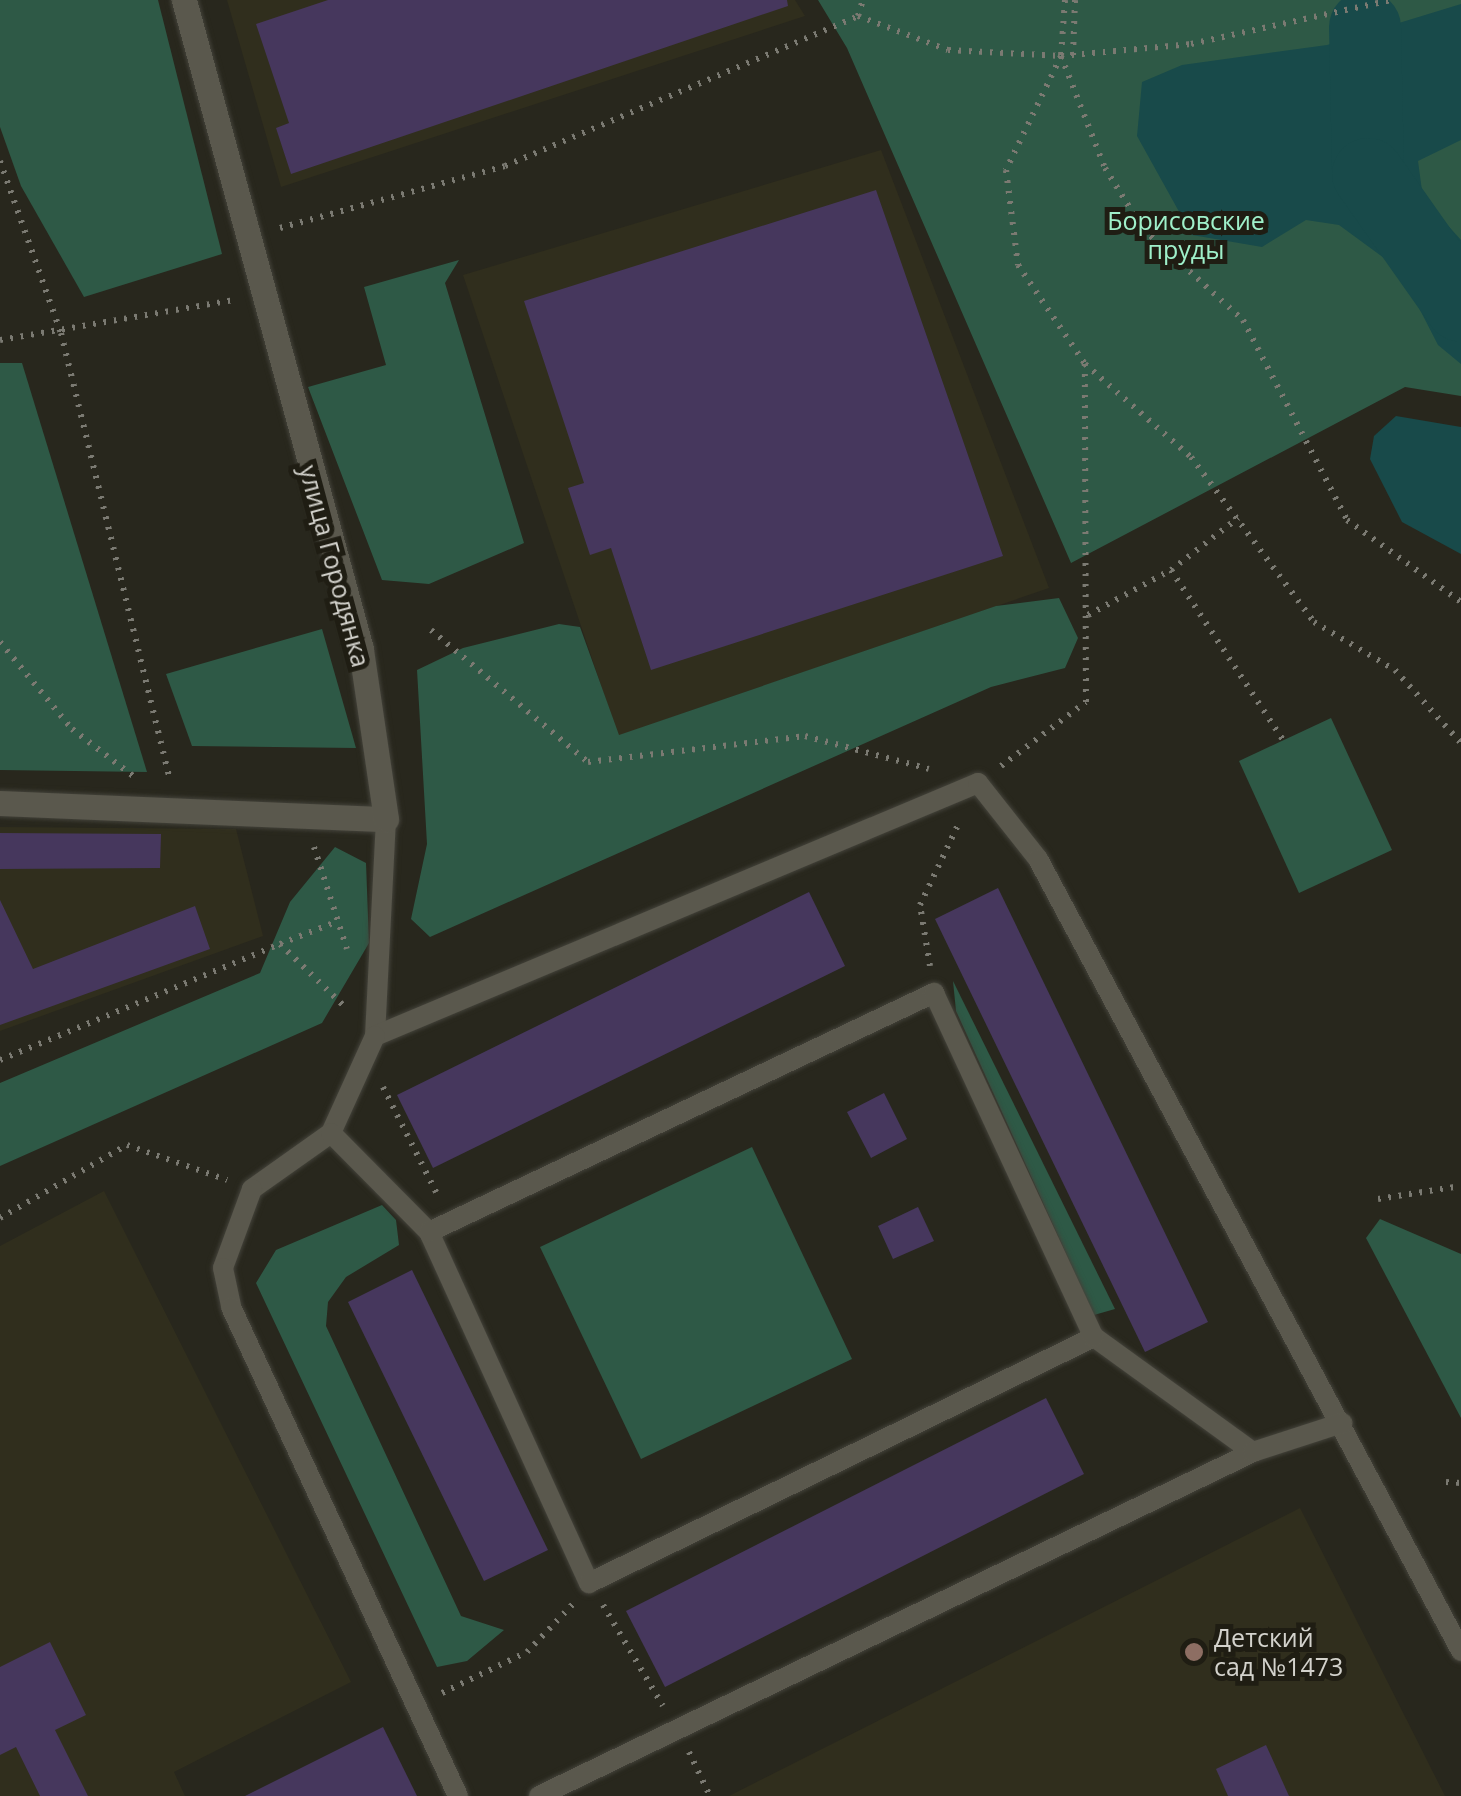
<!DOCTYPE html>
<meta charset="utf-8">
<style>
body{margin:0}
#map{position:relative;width:1461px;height:1796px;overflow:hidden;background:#28271d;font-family:"Open Sans",sans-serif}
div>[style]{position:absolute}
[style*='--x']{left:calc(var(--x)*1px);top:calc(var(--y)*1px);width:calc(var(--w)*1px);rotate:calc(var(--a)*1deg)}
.built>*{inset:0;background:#302e1d}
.green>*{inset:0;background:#2e5946}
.water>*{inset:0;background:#184a4a}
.river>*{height:72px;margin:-36px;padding:0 36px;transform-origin:36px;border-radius:36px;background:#184a4a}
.building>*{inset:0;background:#46375d}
.path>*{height:6px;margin-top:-3px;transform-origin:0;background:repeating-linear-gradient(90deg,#7b7a72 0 2.5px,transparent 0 10.5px)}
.roads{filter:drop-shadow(0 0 2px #43423a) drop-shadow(0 0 2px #43423a)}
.service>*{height:20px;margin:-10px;padding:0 10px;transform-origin:10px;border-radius:10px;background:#5a584d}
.minor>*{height:25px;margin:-12.5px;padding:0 12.5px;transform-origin:12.5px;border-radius:12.5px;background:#5a584d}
.dots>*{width:28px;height:28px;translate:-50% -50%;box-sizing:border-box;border:5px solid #1f1d13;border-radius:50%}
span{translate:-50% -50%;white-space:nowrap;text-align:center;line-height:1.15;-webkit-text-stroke:10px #1f1d13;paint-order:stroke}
.park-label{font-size:25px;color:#9ff0ca}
.street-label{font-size:25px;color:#d3d2cc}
.poi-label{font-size:25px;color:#d3d2cc}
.left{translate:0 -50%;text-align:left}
</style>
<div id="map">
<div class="built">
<div style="clip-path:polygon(227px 0,795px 0,805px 16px,281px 187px)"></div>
<div style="clip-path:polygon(881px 150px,1049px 588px,618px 736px,463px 275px)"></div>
<div style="clip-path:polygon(0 827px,236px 829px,263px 936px,0 1031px)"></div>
<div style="clip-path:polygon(104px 1191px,351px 1682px,174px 1772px,185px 1796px,0 1796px,0 1246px)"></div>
<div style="clip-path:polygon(1300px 1508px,1445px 1796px,729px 1796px)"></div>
</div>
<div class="green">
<div style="clip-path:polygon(0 0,158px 0,222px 254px,84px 297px,21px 186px,0 127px)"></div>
<div style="clip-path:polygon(818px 0,1461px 0,1461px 396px,1405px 387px,1071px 563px,847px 48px)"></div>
<div style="clip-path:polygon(459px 260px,445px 283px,524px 543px,429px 584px,382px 580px,308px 387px,386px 365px,364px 287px)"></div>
<div style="clip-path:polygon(0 363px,22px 363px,147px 772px,0 770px)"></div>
<div style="clip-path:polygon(1059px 598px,1078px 638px,1065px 668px,991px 687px,430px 937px,411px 919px,427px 844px,417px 670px,463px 648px,559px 624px,580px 627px,619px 735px,996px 606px)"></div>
<div style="clip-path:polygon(322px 629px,356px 748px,192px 746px,166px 674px)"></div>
<div style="clip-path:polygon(1331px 718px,1392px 850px,1299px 893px,1239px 761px)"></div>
<div style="clip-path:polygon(335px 847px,366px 863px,369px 943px,322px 1023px,0 1166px,0 1083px,260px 973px,290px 902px)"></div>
<div style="clip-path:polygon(953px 981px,1115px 1309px,1094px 1315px,956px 1011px)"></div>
<div style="clip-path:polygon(752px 1147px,852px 1359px,641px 1459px,540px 1247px)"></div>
<div style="clip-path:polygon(382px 1205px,396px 1220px,399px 1245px,346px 1277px,328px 1302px,326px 1326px,461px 1616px,504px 1630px,467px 1661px,437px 1667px,256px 1283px,276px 1250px)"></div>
<div style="clip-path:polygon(1380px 1219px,1461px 1254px,1461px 1418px,1366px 1238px)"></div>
</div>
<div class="water">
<div style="clip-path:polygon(1461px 4px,1461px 140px,1418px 161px,1423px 198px,1461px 240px,1461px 364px,1438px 345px,1399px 269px,1339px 225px,1306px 220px,1262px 247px,1192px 235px,1137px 136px,1142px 82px,1182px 65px,1327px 45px)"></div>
<div style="clip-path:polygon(1396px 416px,1461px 427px,1461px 554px,1402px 522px,1370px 459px,1374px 436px)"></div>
</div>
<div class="river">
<div style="--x:1365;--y:27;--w:147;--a:88.8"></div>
<div style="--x:1368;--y:174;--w:161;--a:54.8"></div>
</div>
<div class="building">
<div style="clip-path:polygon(328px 0,787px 0,788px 6px,291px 174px,276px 128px,289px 123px,256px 24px)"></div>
<div style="clip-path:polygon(876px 190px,1003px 556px,651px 670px,611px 548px,590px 555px,568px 488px,584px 483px,524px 301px)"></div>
<div style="clip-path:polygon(0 833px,161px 834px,160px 868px,0 869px)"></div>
<div style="clip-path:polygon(998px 888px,1208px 1322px,1145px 1352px,935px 919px)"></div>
<div style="clip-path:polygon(809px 892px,845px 966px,433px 1168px,397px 1095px)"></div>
<div style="clip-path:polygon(0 900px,33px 969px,195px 906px,210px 949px,0 1025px)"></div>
<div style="clip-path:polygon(884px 1093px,907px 1139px,871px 1158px,847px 1112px)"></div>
<div style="clip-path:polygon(918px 1207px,934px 1241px,893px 1259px,878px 1226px)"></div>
<div style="clip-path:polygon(412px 1270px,548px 1550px,484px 1581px,348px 1302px)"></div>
<div style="clip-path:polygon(1046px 1398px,1084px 1474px,665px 1687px,626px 1611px)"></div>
<div style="clip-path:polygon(50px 1642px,86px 1715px,55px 1730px,88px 1796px,40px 1796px,16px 1747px,0 1755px,0 1667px)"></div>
<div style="clip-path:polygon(383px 1727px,417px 1796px,245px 1796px)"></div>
<div style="clip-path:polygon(1266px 1745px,1289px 1796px,1228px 1796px,1216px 1769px)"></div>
</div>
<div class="path">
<div style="--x:1065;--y:0;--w:56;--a:94.1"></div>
<div style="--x:1061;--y:56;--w:127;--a:115.8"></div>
<div style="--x:1006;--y:170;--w:96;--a:82.8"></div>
<div style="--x:1018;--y:265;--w:120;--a:55.9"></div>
<div style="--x:858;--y:16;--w:17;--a:-73"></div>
<div style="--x:1073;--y:55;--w:55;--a:-87.9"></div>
<div style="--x:1061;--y:56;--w:120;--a:68.6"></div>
<div style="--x:1105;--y:168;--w:72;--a:58.1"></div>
<div style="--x:1143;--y:229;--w:135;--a:42.3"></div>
<div style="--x:1243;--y:320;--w:225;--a:62.5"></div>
<div style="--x:1347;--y:520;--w:140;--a:35.7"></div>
<div style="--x:0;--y:161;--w:182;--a:70.5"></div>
<div style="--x:61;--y:333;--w:461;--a:76.3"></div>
<div style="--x:280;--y:228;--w:233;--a:-15.4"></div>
<div style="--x:505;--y:166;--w:384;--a:-23"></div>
<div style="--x:858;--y:16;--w:96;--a:20.7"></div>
<div style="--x:948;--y:50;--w:113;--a:3"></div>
<div style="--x:1061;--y:56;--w:131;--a:-5.3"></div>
<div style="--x:1191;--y:44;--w:205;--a:-12.4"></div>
<div style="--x:0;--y:340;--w:238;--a:-9.7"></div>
<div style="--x:1171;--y:570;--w:204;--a:56.6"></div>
<div style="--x:1088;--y:615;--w:94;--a:-28.5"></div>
<div style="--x:1171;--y:570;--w:85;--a:-37.8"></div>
<div style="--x:431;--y:630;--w:205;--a:40.1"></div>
<div style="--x:588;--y:762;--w:219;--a:-6.8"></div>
<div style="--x:805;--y:736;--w:128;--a:14.9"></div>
<div style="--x:0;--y:642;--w:113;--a:50.4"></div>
<div style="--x:72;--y:729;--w:77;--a:37.6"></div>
<div style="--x:1001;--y:766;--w:106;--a:-37"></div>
<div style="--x:1086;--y:702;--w:338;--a:-90.2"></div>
<div style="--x:1085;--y:364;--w:141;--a:41.3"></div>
<div style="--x:1191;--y:457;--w:206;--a:53.3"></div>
<div style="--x:1314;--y:622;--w:94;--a:30.7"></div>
<div style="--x:1395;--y:670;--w:98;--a:47.9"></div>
<div style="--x:314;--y:847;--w:107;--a:72.1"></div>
<div style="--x:280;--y:944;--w:62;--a:-21.6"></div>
<div style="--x:930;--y:966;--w:62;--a:-99.3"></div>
<div style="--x:920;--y:905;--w:91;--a:-64.6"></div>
<div style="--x:0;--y:1060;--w:303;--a:-22.5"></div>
<div style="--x:280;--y:944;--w:91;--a:44.1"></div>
<div style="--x:383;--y:1087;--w:118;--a:63.2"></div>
<div style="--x:1378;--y:1199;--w:84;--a:-8.9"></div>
<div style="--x:0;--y:1218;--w:146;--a:-29.9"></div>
<div style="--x:127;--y:1145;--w:106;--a:19.3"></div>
<div style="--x:1446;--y:1482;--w:15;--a:4"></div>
<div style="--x:603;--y:1605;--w:117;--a:59.3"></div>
<div style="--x:442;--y:1693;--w:94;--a:-25.8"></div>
<div style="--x:527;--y:1652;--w:68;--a:-46.2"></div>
<div style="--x:689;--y:1752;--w:49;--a:64.5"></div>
</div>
<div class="roads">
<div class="service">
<div style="--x:386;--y:819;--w:217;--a:92.9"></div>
<div style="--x:375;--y:1036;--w:654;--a:-22.76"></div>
<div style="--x:978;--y:783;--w:97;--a:51.7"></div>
<div style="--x:1038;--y:859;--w:898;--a:61.89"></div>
<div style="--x:375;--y:1036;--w:107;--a:114.4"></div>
<div style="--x:331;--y:1133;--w:97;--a:144.7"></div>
<div style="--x:252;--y:1189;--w:84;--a:110.2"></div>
<div style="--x:223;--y:1268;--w:40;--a:78"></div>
<div style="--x:231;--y:1307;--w:539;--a:65.1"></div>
<div style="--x:331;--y:1133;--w:139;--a:45.3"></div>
<div style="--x:429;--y:1232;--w:386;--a:65.5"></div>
<div style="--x:589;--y:1583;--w:562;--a:-25.97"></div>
<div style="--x:1094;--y:1337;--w:196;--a:35.9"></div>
<div style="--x:429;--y:1232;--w:559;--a:-25.33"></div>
<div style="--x:934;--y:993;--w:379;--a:65.1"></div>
<div style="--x:539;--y:1796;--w:793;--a:-25.72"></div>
<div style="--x:1253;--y:1452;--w:94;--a:-18"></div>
</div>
<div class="minor">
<div style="--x:0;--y:803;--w:386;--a:2.4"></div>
<div style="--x:386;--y:819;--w:172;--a:-98.4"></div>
<div style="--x:361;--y:649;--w:673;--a:-105.26"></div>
</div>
</div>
<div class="dots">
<div style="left:1194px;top:1652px;background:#8d6e63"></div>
</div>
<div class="park-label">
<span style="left:1186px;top:235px">Борисовские<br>пруды</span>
</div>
<div class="street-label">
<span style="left:335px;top:566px;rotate:75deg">улица Городянка</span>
</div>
<div class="poi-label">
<span class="left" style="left:1214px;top:1652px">Детский<br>сад №1473</span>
</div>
</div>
